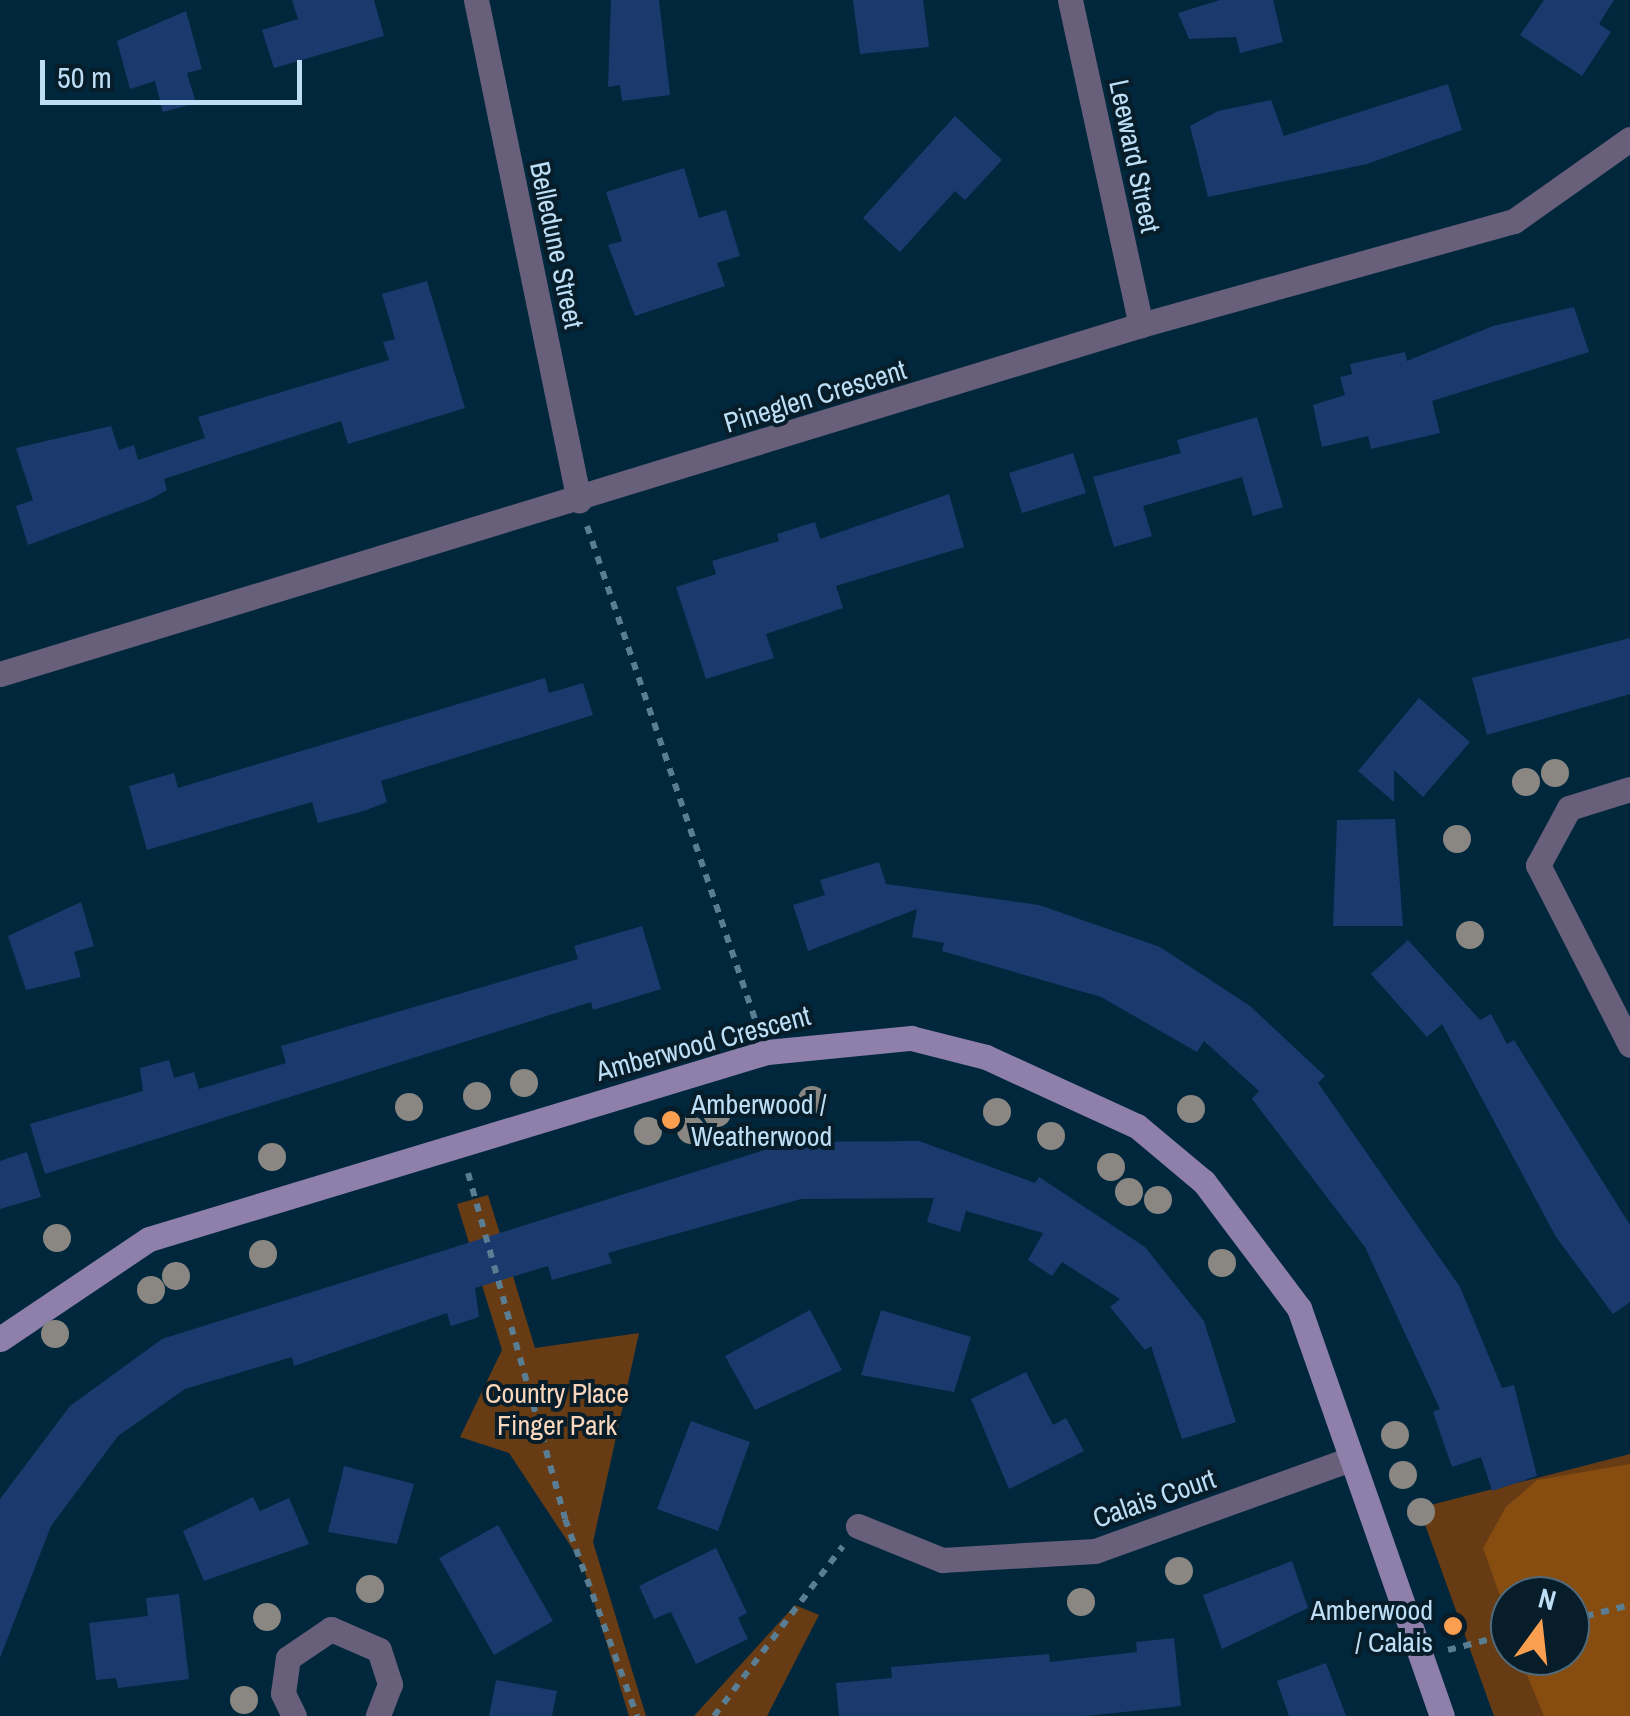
<!DOCTYPE html>
<style>
body{margin:0}
#map{position:relative;width:1630px;height:1716px;overflow:hidden;background:#01273d;font-family:"Archivo Narrow",sans-serif}
div>[style]{position:absolute}
[style*='--x']{left:calc(var(--x)*1px);top:calc(var(--y)*1px);width:calc(var(--w)*1px);rotate:calc(var(--a)*1deg)}
.green>*{inset:0;background:#673c15}
.forest>*{inset:0;background:#874c0f}
.building>*{inset:0;background:#1a3a6d}
.path>*{height:6px;margin-top:-3px;transform-origin:0;background:repeating-linear-gradient(90deg,#597d93 0 8px,transparent 0 16px)}
.street>*{height:25px;margin:-12.5px;padding:0 12.5px;transform-origin:12.5px;border-radius:12.5px;background:#685f7a}
.secondary>*{height:25px;margin:-12.5px;padding:0 12.5px;transform-origin:12.5px;border-radius:12.5px;background:#8e80ab}
.trees>*{width:28px;height:28px;margin:-14px;border-radius:50%;background:#8a8782}
.dots>*{width:28px;height:28px;translate:-50% -50%;box-sizing:border-box;border:5px solid #071d2a;border-radius:50%}
span{translate:-50% -50%;white-space:nowrap;text-align:center;line-height:1.15;-webkit-text-stroke:8px #071d2a;paint-order:stroke}
.street-label{font-size:28px;color:#bddef5}
.poi-label{font-size:28px;color:#bddef5}
.left{translate:0 -50%;text-align:left}
.right{translate:-100% -50%;text-align:right}
.park-label{font-size:28px;color:#fad6bb}
.north{position:absolute;left:1490px;top:1576px;width:100px;height:100px;box-sizing:border-box;background:#071d2a;border:2px solid #506a7b;border-radius:50%;rotate:15deg;font-size:28px;font-weight:700;line-height:40px;text-align:center;color:#bddef5}
.north::after{content:'';display:block;margin:auto;width:35px;height:45px;background:#fa9f4f;clip-path:polygon(50% 0,100% 100%,50% 72%,0 100%)}
.scale{position:absolute;left:40px;top:60px;width:262px;height:45px;box-sizing:border-box;border:5px solid #bddef5;border-top:0;padding-left:12px;font-size:30px;line-height:35px;white-space:nowrap;color:#bddef5;-webkit-text-stroke:8px #071d2a;paint-order:stroke}
</style>
<div id="map">
<div class="green">
<div style="clip-path:polygon(488px 1195px,535px 1348px,639px 1333px,593px 1542px,646px 1716px,629px 1716px,582px 1563px,509px 1453px,460px 1437px,502px 1350px,457px 1204px)"></div>
<div style="clip-path:polygon(evenodd,1630px 1454px,1630px 1716px,1494px 1716px,1419px 1508px,1630px 1454px,1510px 1596px,1570px 1596px,1570px 1656px,1510px 1656px,1510px 1596px)"></div>
<div style="clip-path:polygon(795px 1605px,819px 1615px,767px 1716px,694px 1716px)"></div>
</div>
<div class="forest">
<div style="clip-path:polygon(1630px 1464px,1630px 1716px,1544px 1716px,1519px 1656px,1570px 1656px,1570px 1596px,1510px 1596px,1510px 1624px,1483px 1548px,1506px 1507px,1537px 1480px)"></div>
</div>
<div class="building">
<div style="clip-path:polygon(292px 0,374px 0,384px 36px,274px 68px,262px 30px,298px 19px)"></div>
<div style="clip-path:polygon(611px 0,659px 0,670px 95px,622px 101px,620px 85px,608px 87px)"></div>
<div style="clip-path:polygon(853px 0,923px 0,929px 47px,860px 54px)"></div>
<div style="clip-path:polygon(1220px 0,1273px 0,1283px 42px,1240px 53px,1236px 37px,1189px 39px,1178px 13px)"></div>
<div style="clip-path:polygon(1544px 0,1614px 0,1599px 24px,1611px 32px,1582px 76px,1520px 35px)"></div>
<div style="clip-path:polygon(186px 11px,202px 69px,187px 73px,196px 103px,163px 112px,155px 81px,130px 89px,117px 41px)"></div>
<div style="clip-path:polygon(1448px 84px,1462px 130px,1367px 164px,1208px 197px,1190px 126px,1218px 111px,1271px 100px,1284px 136px)"></div>
<div style="clip-path:polygon(955px 116px,1002px 160px,965px 200px,955px 191px,900px 252px,863px 218px)"></div>
<div style="clip-path:polygon(684px 168px,699px 218px,726px 210px,740px 256px,717px 263px,725px 286px,635px 316px,608px 245px,622px 241px,606px 192px)"></div>
<div style="clip-path:polygon(427px 281px,465px 408px,348px 444px,341px 421px,164px 479px,167px 490px,151px 499px,28px 545px,16px 506px,33px 500px,16px 448px,111px 426px,119px 450px,134px 445px,138px 460px,205px 438px,198px 417px,389px 360px,383px 342px,395px 339px,382px 294px)"></div>
<div style="clip-path:polygon(1574px 307px,1589px 352px,1432px 401px,1440px 433px,1371px 449px,1368px 436px,1322px 447px,1313px 405px,1345px 395px,1340px 377px,1352px 374px,1350px 364px,1405px 352px,1407px 361px,1493px 326px)"></div>
<div style="clip-path:polygon(1257px 417px,1283px 507px,1253px 516px,1242px 477px,1143px 506px,1152px 536px,1114px 547px,1093px 477px,1181px 453px,1177px 440px)"></div>
<div style="clip-path:polygon(1073px 453px,1086px 493px,1022px 513px,1009px 473px)"></div>
<div style="clip-path:polygon(949px 494px,964px 547px,836px 586px,843px 608px,766px 634px,774px 658px,706px 679px,676px 587px,716px 574px,712px 561px,779px 541px,777px 534px,815px 522px,820px 539px)"></div>
<div style="clip-path:polygon(1630px 638px,1630px 694px,1487px 735px,1472px 678px)"></div>
<div style="clip-path:polygon(545px 678px,549px 693px,583px 683px,593px 715px,381px 781px,387px 802px,364px 811px,318px 823px,312px 802px,147px 850px,129px 786px,174px 773px,178px 788px)"></div>
<div style="clip-path:polygon(1419px 698px,1470px 742px,1423px 797px,1394px 770px,1394px 802px,1358px 771px)"></div>
<div style="clip-path:polygon(1395px 819px,1403px 926px,1333px 926px,1337px 820px)"></div>
<div style="clip-path:polygon(879px 862px,886px 884px,1039px 905px,1160px 947px,1250px 1006px,1325px 1076px,1318px 1083px,1460px 1287px,1502px 1388px,1514px 1385px,1537px 1476px,1492px 1491px,1481px 1457px,1452px 1467px,1433px 1412px,1440px 1409px,1365px 1247px,1252px 1099px,1259px 1091px,1204px 1041px,1197px 1052px,1101px 997px,942px 951px,944px 943px,912px 937px,917px 909px,808px 951px,793px 905px,825px 895px,820px 880px)"></div>
<div style="clip-path:polygon(81px 902px,94px 946px,74px 952px,81px 977px,26px 990px,8px 936px)"></div>
<div style="clip-path:polygon(642px 926px,661px 989px,593px 1010px,591px 1002px,45px 1174px,30px 1124px,143px 1091px,140px 1068px,169px 1060px,174px 1078px,194px 1072px,199px 1089px,286px 1063px,281px 1046px,578px 959px,574px 946px)"></div>
<div style="clip-path:polygon(1408px 940px,1480px 1020px,1491px 1014px,1507px 1044px,1514px 1040px,1630px 1225px,1630px 1302px,1613px 1314px,1556px 1237px,1442px 1024px,1427px 1037px,1371px 974px)"></div>
<div style="clip-path:polygon(919px 1141px,1035px 1183px,1039px 1177px,1145px 1247px,1204px 1321px,1236px 1422px,1182px 1439px,1151px 1346px,1145px 1350px,1110px 1307px,1120px 1299px,1062px 1262px,1052px 1276px,1028px 1260px,1043px 1233px,966px 1211px,960px 1232px,927px 1222px,934px 1198px,801px 1199px,608px 1253px,612px 1263px,552px 1280px,548px 1266px,475px 1288px,479px 1317px,451px 1326px,447px 1313px,294px 1366px,292px 1357px,185px 1389px,118px 1436px,51px 1526px,0 1658px,0 1499px,70px 1406px,162px 1339px,790px 1142px)"></div>
<div style="clip-path:polygon(27px 1152px,41px 1197px,0 1209px,0 1161px)"></div>
<div style="clip-path:polygon(810px 1310px,842px 1370px,755px 1410px,725px 1356px)"></div>
<div style="clip-path:polygon(881px 1310px,971px 1337px,954px 1392px,861px 1375px)"></div>
<div style="clip-path:polygon(1026px 1372px,1053px 1425px,1066px 1418px,1084px 1451px,1009px 1489px,971px 1399px)"></div>
<div style="clip-path:polygon(691px 1421px,750px 1442px,718px 1531px,657px 1509px)"></div>
<div style="clip-path:polygon(344px 1466px,414px 1484px,397px 1544px,328px 1532px)"></div>
<div style="clip-path:polygon(253px 1497px,260px 1511px,289px 1498px,309px 1544px,204px 1581px,183px 1531px)"></div>
<div style="clip-path:polygon(498px 1525px,553px 1621px,494px 1655px,439px 1558px)"></div>
<div style="clip-path:polygon(716px 1548px,747px 1613px,738px 1618px,748px 1639px,696px 1664px,671px 1612px,654px 1619px,639px 1586px)"></div>
<div style="clip-path:polygon(1292px 1561px,1308px 1608px,1222px 1649px,1203px 1595px)"></div>
<div style="clip-path:polygon(179px 1594px,189px 1679px,118px 1688px,116px 1678px,96px 1680px,89px 1623px,148px 1616px,146px 1598px)"></div>
<div style="clip-path:polygon(1174px 1638px,1181px 1706px,1086px 1716px,839px 1716px,836px 1683px,892px 1678px,891px 1667px,1049px 1654px,1050px 1662px,1137px 1652px,1136px 1642px)"></div>
<div style="clip-path:polygon(1326px 1663px,1346px 1716px,1289px 1716px,1277px 1681px)"></div>
<div style="clip-path:polygon(496px 1680px,557px 1691px,552px 1716px,489px 1716px)"></div>
</div>
<div class="path">
<div style="--x:587;--y:526;--w:527;--a:71.19"></div>
<div style="--x:468;--y:1173;--w:359;--a:74.3"></div>
<div style="--x:565;--y:1519;--w:210;--a:69.9"></div>
<div style="--x:1570;--y:1620;--w:62;--a:-14"></div>
<div style="--x:1448;--y:1650;--w:64;--a:-14.5"></div>
<div style="--x:714;--y:1716;--w:213;--a:-52.8"></div>
</div>
<div class="street">
<div style="--x:476;--y:0;--w:511;--a:78.38"></div>
<div style="--x:1070;--y:0;--w:333;--a:77.7"></div>
<div style="--x:0;--y:674;--w:1193;--a:-17.01"></div>
<div style="--x:1141;--y:325;--w:387;--a:-15.6"></div>
<div style="--x:1514;--y:221;--w:142;--a:-35.3"></div>
<div style="--x:1630;--y:789;--w:64;--a:162.7"></div>
<div style="--x:1569;--y:808;--w:65;--a:118.5"></div>
<div style="--x:1538;--y:865;--w:202;--a:62.9"></div>
<div style="--x:858;--y:1526;--w:91;--a:22"></div>
<div style="--x:942;--y:1560;--w:153;--a:-3.4"></div>
<div style="--x:1095;--y:1551;--w:271;--a:-19.8"></div>
<div style="--x:294;--y:1716;--w:25;--a:-116"></div>
<div style="--x:283;--y:1693;--w:35;--a:-82"></div>
<div style="--x:288;--y:1658;--w:52;--a:-34"></div>
<div style="--x:331;--y:1629;--w:52;--a:23.6"></div>
<div style="--x:379;--y:1650;--w:36;--a:72"></div>
<div style="--x:390;--y:1684;--w:34;--a:111"></div>
</div>
<div class="secondary">
<div style="--x:0;--y:1339;--w:179;--a:-33.9"></div>
<div style="--x:149;--y:1239;--w:646;--a:-16.84"></div>
<div style="--x:767;--y:1052;--w:145;--a:-5.6"></div>
<div style="--x:911;--y:1038;--w:77;--a:14.2"></div>
<div style="--x:986;--y:1057;--w:166;--a:24.6"></div>
<div style="--x:1137;--y:1126;--w:87;--a:39.9"></div>
<div style="--x:1204;--y:1182;--w:158;--a:53"></div>
<div style="--x:1299;--y:1308;--w:432;--a:70.7"></div>
</div>
<div class="trees">
<div style="left:1555px;top:773px"></div>
<div style="left:1526px;top:782px"></div>
<div style="left:1457px;top:839px"></div>
<div style="left:1470px;top:935px"></div>
<div style="left:524px;top:1083px"></div>
<div style="left:477px;top:1096px"></div>
<div style="left:812px;top:1100px"></div>
<div style="left:409px;top:1107px"></div>
<div style="left:1191px;top:1109px"></div>
<div style="left:997px;top:1112px"></div>
<div style="left:717px;top:1113px"></div>
<div style="left:691px;top:1130px"></div>
<div style="left:648px;top:1131px"></div>
<div style="left:1051px;top:1136px"></div>
<div style="left:272px;top:1157px"></div>
<div style="left:1111px;top:1167px"></div>
<div style="left:1129px;top:1192px"></div>
<div style="left:1158px;top:1200px"></div>
<div style="left:57px;top:1238px"></div>
<div style="left:263px;top:1254px"></div>
<div style="left:1222px;top:1263px"></div>
<div style="left:176px;top:1276px"></div>
<div style="left:151px;top:1290px"></div>
<div style="left:55px;top:1334px"></div>
<div style="left:1395px;top:1435px"></div>
<div style="left:1403px;top:1475px"></div>
<div style="left:1421px;top:1512px"></div>
<div style="left:1179px;top:1571px"></div>
<div style="left:370px;top:1589px"></div>
<div style="left:1081px;top:1602px"></div>
<div style="left:267px;top:1617px"></div>
<div style="left:244px;top:1700px"></div>
</div>
<div class="dots">
<div style="left:671px;top:1120px;background:#fa9f4f"></div>
<div style="left:1453px;top:1626px;background:#fa9f4f"></div>
</div>
<div class="street-label">
<span style="left:1135px;top:156px;rotate:78deg">Leeward Street</span>
<span style="left:557px;top:245px;rotate:78deg">Belledune Street</span>
<span style="left:815px;top:396px;rotate:-17deg">Pineglen Crescent</span>
<span style="left:703px;top:1043px;rotate:-15deg">Amberwood Crescent</span>
<span style="left:1154px;top:1498px;rotate:-19deg">Calais Court</span>
</div>
<div class="poi-label">
<span class="left" style="left:691px;top:1120px">Amberwood /<br>Weatherwood</span>
<span class="right" style="left:1433px;top:1626px">Amberwood<br>/ Calais</span>
</div>
<div class="park-label">
<span style="left:557px;top:1409px">Country Place<br>Finger Park</span>
</div>
<div class="north">N</div>
<div class="scale">50 m</div>
</div>
